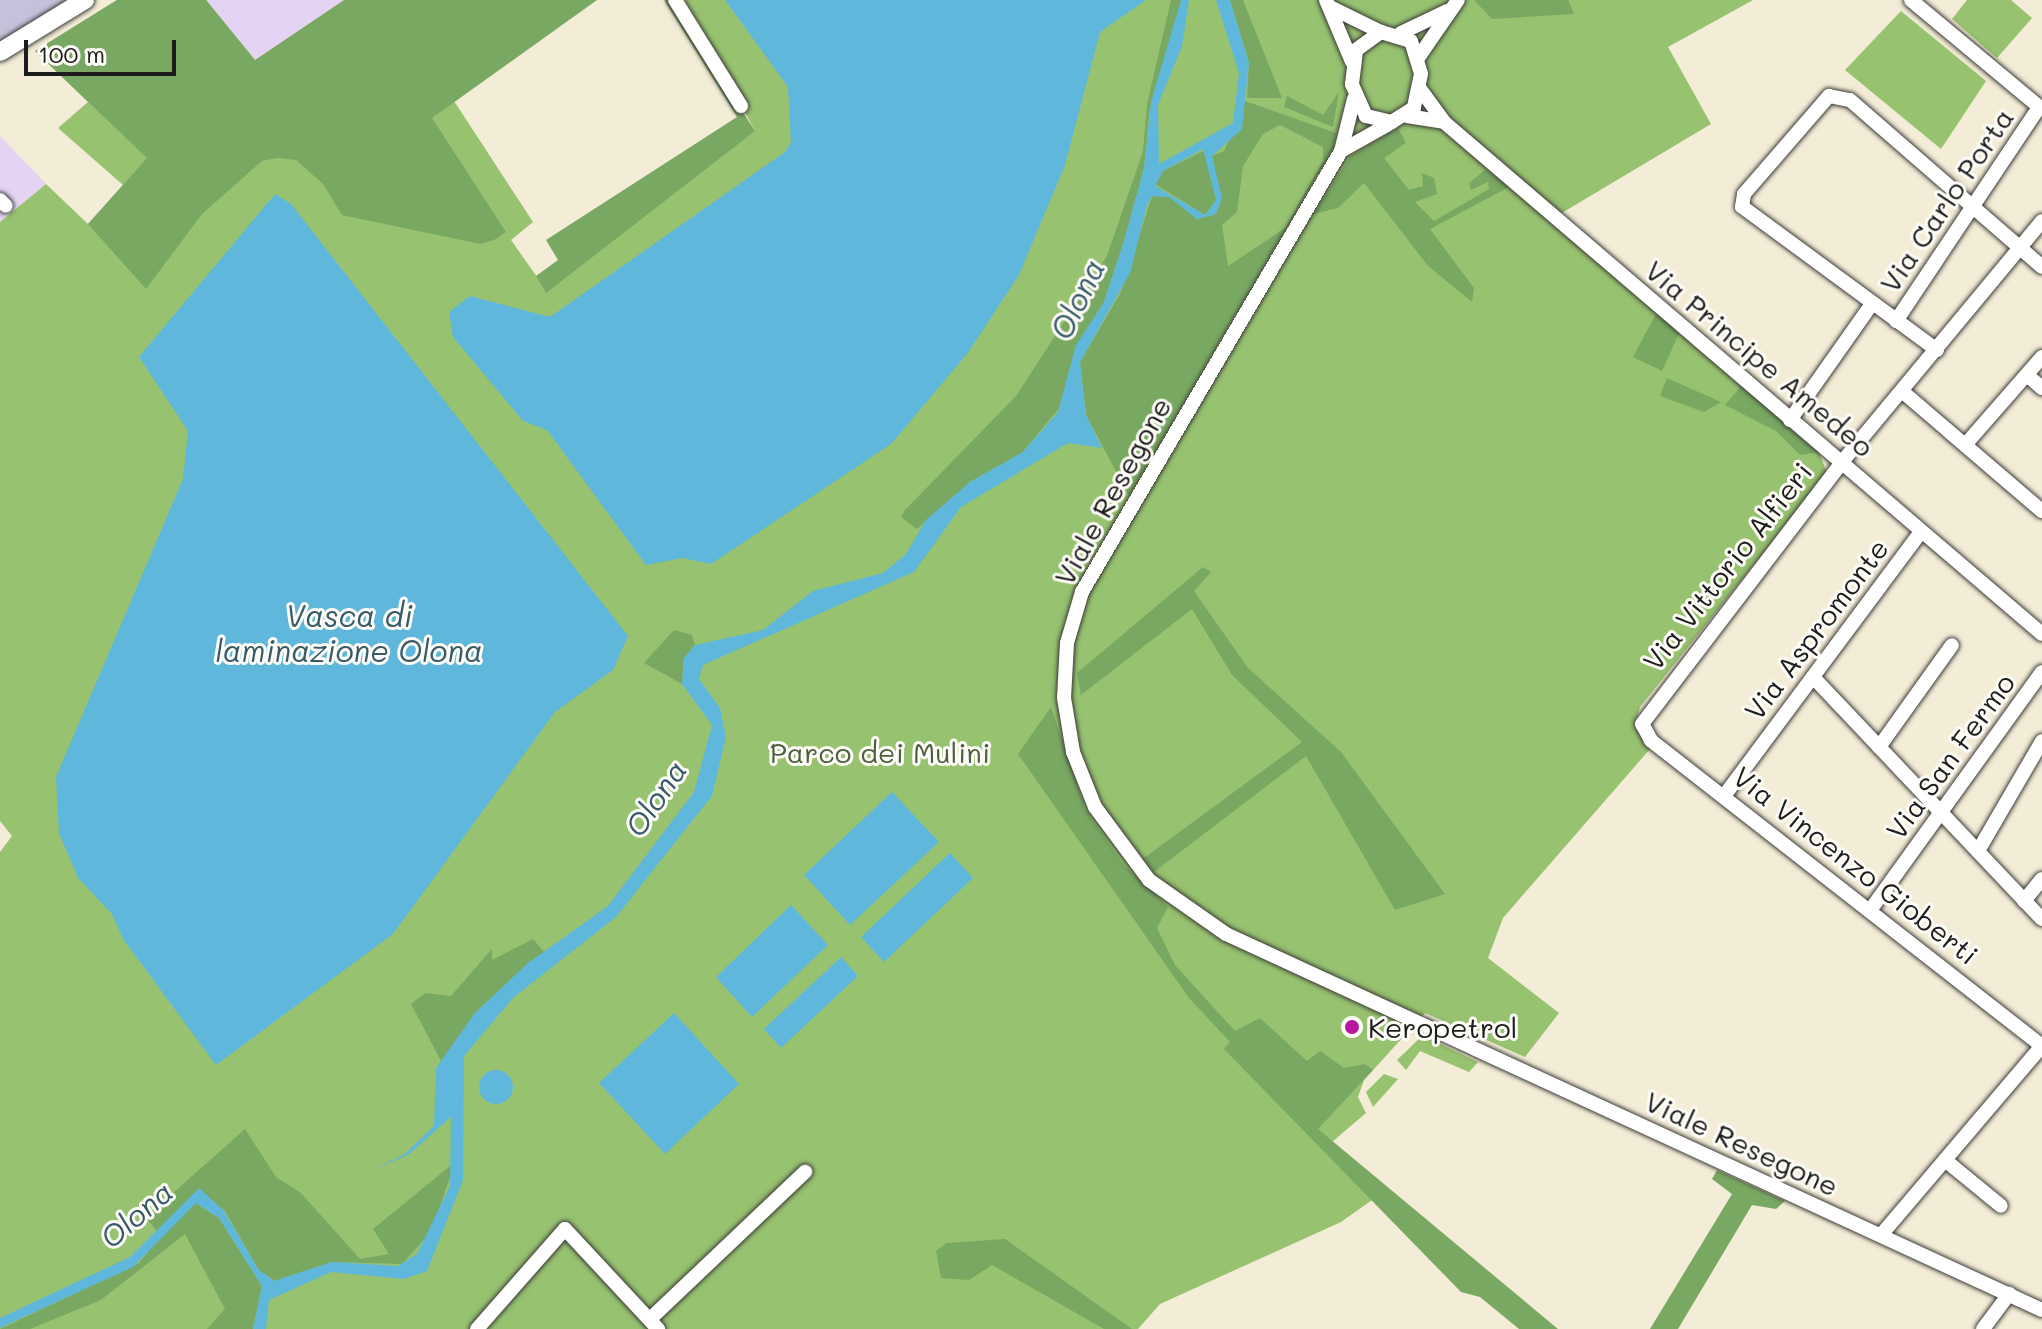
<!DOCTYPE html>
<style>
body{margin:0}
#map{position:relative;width:2042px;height:1329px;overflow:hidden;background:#f3ecd6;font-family:Mali,sans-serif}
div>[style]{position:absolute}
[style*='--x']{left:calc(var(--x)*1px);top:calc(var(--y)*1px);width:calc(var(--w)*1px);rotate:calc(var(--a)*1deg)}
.built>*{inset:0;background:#e4d3f2}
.industrial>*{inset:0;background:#c6c0da}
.green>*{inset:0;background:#97c270}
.forest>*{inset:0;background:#79a862}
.water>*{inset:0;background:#5fb8dc}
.round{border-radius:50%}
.roads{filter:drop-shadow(0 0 2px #3c3b38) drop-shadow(0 0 2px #3c3b38)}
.minor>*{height:14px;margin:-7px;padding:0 7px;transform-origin:7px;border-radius:7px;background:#fff}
.major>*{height:18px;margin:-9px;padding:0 9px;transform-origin:9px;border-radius:9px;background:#fff}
.dots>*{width:22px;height:22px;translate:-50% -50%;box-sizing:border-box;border:4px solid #fdfcf7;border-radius:50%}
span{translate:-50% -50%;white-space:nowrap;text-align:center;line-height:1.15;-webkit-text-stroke:6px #fdfcf7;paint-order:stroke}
.street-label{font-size:28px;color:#1c1c1c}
.park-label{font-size:28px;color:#4d5e3e}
.poi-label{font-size:28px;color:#1c1c1c}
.left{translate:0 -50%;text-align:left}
.water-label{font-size:30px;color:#375a69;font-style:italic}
.scale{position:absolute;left:24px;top:40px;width:152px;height:36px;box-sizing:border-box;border:4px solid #1c1c1c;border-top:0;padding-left:10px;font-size:24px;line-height:28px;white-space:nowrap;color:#1c1c1c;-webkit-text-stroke:6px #fdfcf7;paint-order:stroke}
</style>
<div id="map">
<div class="built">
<div style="clip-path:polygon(206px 0,344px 0,255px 60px)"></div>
<div style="clip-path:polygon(0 136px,46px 184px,0 222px)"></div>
</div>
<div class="industrial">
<div style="clip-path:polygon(0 0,83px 0,0 51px)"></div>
</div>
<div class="green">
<div style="clip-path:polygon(117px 0,206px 0,255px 60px,388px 0,533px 222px,511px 240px,542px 284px,755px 131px,685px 0,1753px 0,1668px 47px,1711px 124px,1550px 220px,1819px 452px,1827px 473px,1640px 707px,1635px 725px,1650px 749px,1503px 918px,1488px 958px,1559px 1013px,1525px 1057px,1425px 1013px,1364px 1080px,1358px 1097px,1366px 1113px,1332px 1142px,1382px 1193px,1341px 1222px,1160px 1304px,1138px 1329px,0 1329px,0 852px,12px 836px,0 821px,0 222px,46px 184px,88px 224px,123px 185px,58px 128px,88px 102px,35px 51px)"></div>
<div style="clip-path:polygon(1967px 0,2011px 0,2032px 18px,1997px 58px,1952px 19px)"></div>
<div style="clip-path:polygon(1901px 11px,1986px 81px,1941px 149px,1845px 70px)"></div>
<div style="clip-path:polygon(1421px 1037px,1434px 1041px,1478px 1062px,1469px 1072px,1420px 1051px,1406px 1070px,1397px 1060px)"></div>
<div style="clip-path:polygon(1384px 1074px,1398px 1079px,1373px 1107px,1366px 1092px)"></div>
</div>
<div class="forest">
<div style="clip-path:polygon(117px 0,206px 0,255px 60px,344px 0,597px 0,432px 118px,506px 232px,494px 240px,480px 244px,342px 215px,323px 184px,296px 160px,277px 158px,262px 161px,202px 214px,146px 289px,88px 224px,147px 158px,35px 51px)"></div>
<div style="clip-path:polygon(664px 0,672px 0,755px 131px,546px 293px,536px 276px,558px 260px,546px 240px,737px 117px)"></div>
<div style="clip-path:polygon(1171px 0,1181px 0,1178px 20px,1149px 114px,1144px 168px,1124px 241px,1104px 302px,1076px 346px,1061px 406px,1022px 453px,970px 482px,917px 529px,901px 517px,905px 510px,1016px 396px,1107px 256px,1143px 151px,1147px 104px)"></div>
<div style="clip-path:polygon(1230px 0,1243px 0,1282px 98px,1247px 98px,1249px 63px)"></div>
<div style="clip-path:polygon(1474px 0,1568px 0,1574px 14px,1492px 19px)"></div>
<div style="clip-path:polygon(1339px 92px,1333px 127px,1284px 107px,1287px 96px,1323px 115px)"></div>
<div style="clip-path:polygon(evenodd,1245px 101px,1336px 133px,1333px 148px,1129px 496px,1086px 415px,1080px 362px,1121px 292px,1152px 196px,1173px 197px,1197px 219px,1216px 214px,1212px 156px,1224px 151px,1245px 101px,1280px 125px,1323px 147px,1323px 161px,1285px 228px,1228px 266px,1222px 225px,1237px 212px,1243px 166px,1263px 134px,1280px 125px)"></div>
<div style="clip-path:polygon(1398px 128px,1406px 143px,1384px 158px,1409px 190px,1423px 186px,1422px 173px,1434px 178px,1437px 194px,1415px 202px,1434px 221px,1489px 189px,1488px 182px,1471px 190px,1469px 183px,1485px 170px,1511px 186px,1430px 229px,1474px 288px,1472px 302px,1428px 266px,1364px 183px,1338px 208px,1314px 214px,1350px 157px)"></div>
<div style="clip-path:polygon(1205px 150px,1216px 200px,1205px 215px,1155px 184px,1163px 171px)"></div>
<div style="clip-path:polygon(1657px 312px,1680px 331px,1662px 371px,1633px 357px)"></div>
<div style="clip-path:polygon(1667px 378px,1721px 402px,1704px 412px,1660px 396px)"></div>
<div style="clip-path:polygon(1742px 385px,1819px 452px,1800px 455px,1776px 431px,1725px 405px)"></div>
<div style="clip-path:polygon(1203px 567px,1211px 572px,1194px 591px,1248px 668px,1341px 752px,1445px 894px,1395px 910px,1306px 756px,1154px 872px,1144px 858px,1302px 742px,1232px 675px,1192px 609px,1081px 695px,1077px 673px)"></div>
<div style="clip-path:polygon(674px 630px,692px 635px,695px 645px,684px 658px,682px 684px,644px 663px)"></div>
<div style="clip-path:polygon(1051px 707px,1085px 809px,1122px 863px,1168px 907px,1157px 928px,1175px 965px,1235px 1031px,1260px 1018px,1307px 1061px,1320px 1051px,1344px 1068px,1365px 1064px,1373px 1070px,1318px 1129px,1558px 1329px,1519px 1329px,1480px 1297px,1461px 1292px,1224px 1049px,1230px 1042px,1189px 998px,1018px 754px)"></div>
<div style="clip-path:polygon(533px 939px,545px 953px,482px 1006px,441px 1061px,411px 1004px,425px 993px,451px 996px,492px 949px,492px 960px)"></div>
<div style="clip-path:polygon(245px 1129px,276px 1177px,301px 1193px,360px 1259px,389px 1254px,373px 1229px,455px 1162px,432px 1231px,402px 1264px,332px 1262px,274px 1281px,258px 1269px,225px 1211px,204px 1195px,200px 1206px,219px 1218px,262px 1286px,253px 1329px,207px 1329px,225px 1309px,185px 1234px,101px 1300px,30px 1329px,0 1329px,139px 1263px,160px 1236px,146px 1217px)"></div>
<div style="clip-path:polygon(1717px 1170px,1785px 1201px,1776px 1209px,1752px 1205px,1678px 1329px,1650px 1329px,1732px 1194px,1712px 1179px)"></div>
<div style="clip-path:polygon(1005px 1239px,1132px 1329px,1104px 1329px,992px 1265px,969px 1280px,941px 1278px,936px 1251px,947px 1243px)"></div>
</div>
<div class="water">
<div style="clip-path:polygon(725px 0,1146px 0,1100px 32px,1065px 165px,1019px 275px,967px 354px,891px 444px,711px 564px,682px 558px,646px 565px,547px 430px,523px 421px,453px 337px,449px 312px,470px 296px,550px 317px,785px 152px,791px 142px,788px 87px)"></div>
<div style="clip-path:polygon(evenodd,1181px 0,1189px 0,1182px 46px,1158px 105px,1159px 164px,1233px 123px,1239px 73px,1216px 0,1230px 0,1249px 63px,1242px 129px,1212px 156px,1222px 198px,1216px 214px,1197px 219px,1169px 197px,1152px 196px,1147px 205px,1130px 273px,1080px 362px,1086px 415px,1102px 448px,1068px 443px,961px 507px,914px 572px,703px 665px,699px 679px,720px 708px,726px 737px,712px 796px,616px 917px,514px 997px,464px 1056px,463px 1180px,427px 1271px,404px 1279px,331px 1272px,269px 1300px,266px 1329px,253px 1329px,262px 1286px,219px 1218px,196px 1203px,133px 1267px,0 1328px,0 1318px,130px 1257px,199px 1188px,224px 1211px,258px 1269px,274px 1281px,332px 1262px,398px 1266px,417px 1254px,450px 1186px,451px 1117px,408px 1155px,375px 1169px,405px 1154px,434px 1126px,436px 1068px,475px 1013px,528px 963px,608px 906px,694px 792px,712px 725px,682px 684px,684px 658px,695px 645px,763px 630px,813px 591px,883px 573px,906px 554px,926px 520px,970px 482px,1023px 452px,1058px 412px,1076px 345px,1104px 302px,1124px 241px,1144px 168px,1151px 102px,1181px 0,1203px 149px,1216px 200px,1205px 215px,1155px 186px,1163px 171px,1203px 149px)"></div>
<div style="clip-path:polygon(275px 194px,291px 204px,628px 636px,613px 670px,555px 712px,393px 934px,216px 1065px,123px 939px,112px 914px,78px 878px,59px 833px,56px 777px,183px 479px,188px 431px,139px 357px)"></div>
<div style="clip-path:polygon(892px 792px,939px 842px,850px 925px,804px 875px)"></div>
<div style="clip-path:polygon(950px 853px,973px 878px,884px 962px,861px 937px)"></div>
<div style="clip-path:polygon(791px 905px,828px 945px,752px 1017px,716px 977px)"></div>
<div style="clip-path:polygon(841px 957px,858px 976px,781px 1048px,764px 1029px)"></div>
<div style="clip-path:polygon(674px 1013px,739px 1084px,665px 1154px,599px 1083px)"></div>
<div class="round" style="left:479px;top:1070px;width:34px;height:34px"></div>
</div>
<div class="roads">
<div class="minor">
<div style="--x:675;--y:0;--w:125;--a:58.1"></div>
<div style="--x:1326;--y:0;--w:67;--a:67.2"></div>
<div style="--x:1911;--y:0;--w:170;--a:39.8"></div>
<div style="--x:1332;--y:8;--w:55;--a:26.1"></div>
<div style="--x:1381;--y:32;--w:31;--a:17"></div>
<div style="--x:1411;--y:41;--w:34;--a:73"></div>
<div style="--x:1421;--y:74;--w:35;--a:102"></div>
<div style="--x:1414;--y:108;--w:26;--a:148"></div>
<div style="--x:1392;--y:122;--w:27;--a:-167"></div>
<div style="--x:1366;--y:116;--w:35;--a:-114"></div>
<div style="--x:1352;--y:84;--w:34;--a:-83"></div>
<div style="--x:1356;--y:50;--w:31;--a:-36"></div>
<div style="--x:1401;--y:33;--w:51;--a:-25.6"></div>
<div style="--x:1418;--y:58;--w:70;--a:-55.4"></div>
<div style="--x:1421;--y:90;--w:39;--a:54"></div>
<div style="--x:1444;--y:122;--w:787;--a:40.57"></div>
<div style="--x:1354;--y:99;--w:54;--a:104"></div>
<div style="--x:1341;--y:151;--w:511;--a:120.43"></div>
<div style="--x:1082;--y:592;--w:53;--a:106.4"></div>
<div style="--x:1067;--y:643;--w:55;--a:93.1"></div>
<div style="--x:1064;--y:698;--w:55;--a:80.5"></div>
<div style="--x:1073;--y:752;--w:59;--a:68.2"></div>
<div style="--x:1095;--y:807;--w:91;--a:53.5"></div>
<div style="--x:1149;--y:880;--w:94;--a:35"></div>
<div style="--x:1226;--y:934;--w:898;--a:24.74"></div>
<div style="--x:1407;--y:116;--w:37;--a:9"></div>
<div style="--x:1341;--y:151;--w:55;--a:-29.4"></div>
<div style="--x:0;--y:200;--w:8;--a:45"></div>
<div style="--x:1896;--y:321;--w:257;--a:-56.2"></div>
<div style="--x:1937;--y:350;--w:242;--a:-143.7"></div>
<div style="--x:1742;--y:207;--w:13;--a:-81"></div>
<div style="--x:1744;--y:194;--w:130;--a:-49.1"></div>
<div style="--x:1829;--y:96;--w:21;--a:11"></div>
<div style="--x:1850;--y:100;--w:254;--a:41"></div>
<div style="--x:2027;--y:375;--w:20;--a:41"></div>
<div style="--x:1903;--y:392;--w:183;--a:40.6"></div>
<div style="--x:1790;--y:420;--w:141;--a:-54.8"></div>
<div style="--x:1965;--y:445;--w:117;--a:-48.8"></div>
<div style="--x:1813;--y:677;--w:333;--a:46.6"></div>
<div style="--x:1879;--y:747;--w:125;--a:-54.4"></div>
<div style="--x:1724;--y:796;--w:329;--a:-53.3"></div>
<div style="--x:1978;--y:851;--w:127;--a:-59.8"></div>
<div style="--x:2024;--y:901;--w:28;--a:-51"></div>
<div style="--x:1871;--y:909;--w:292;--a:-54.2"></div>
<div style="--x:1945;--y:1160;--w:72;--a:39.4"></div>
<div style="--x:1881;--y:1235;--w:248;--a:-49.6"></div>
<div style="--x:2042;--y:1046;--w:497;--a:-142"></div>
<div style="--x:1651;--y:740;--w:18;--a:-119"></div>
<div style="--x:1642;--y:724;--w:330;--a:-52.6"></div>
<div style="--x:1842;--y:462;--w:313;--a:-50.3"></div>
<div style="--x:650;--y:1319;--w:214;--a:-43.5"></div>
<div style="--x:477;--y:1329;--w:133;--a:-48.7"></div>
<div style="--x:565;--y:1229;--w:137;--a:47.1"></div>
<div style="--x:1983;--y:1329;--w:44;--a:-53.4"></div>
</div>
<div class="major">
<div style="--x:0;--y:52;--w:100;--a:-31.5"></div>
</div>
</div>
<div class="dots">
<div style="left:1352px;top:1027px;background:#b5179e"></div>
</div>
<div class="street-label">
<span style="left:1946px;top:200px;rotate:-56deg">Via Carlo Porta</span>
<span style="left:1760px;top:358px;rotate:40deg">Via Principe Amedeo</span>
<span style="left:1112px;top:491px;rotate:-61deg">Viale Resegone</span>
<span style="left:1727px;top:566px;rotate:-52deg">Via Vittorio Alfieri</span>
<span style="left:1816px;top:629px;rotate:-53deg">Via Aspromonte</span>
<span style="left:1950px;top:756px;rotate:-54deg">Via San Fermo</span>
<span style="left:1856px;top:865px;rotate:38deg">Via Vincenzo Gioberti</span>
<span style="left:1742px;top:1143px;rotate:25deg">Viale Resegone</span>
</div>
<div class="park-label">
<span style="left:880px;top:752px">Parco dei Mulini</span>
</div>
<div class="poi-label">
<span class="left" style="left:1368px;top:1027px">Keropetrol</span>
</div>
<div class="water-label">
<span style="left:1077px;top:299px;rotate:-64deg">Olona</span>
<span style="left:349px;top:632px">Vasca di<br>laminazione Olona</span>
<span style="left:655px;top:798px;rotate:-56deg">Olona</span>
<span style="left:136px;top:1214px;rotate:-41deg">Olona</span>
</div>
<div class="scale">100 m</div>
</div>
